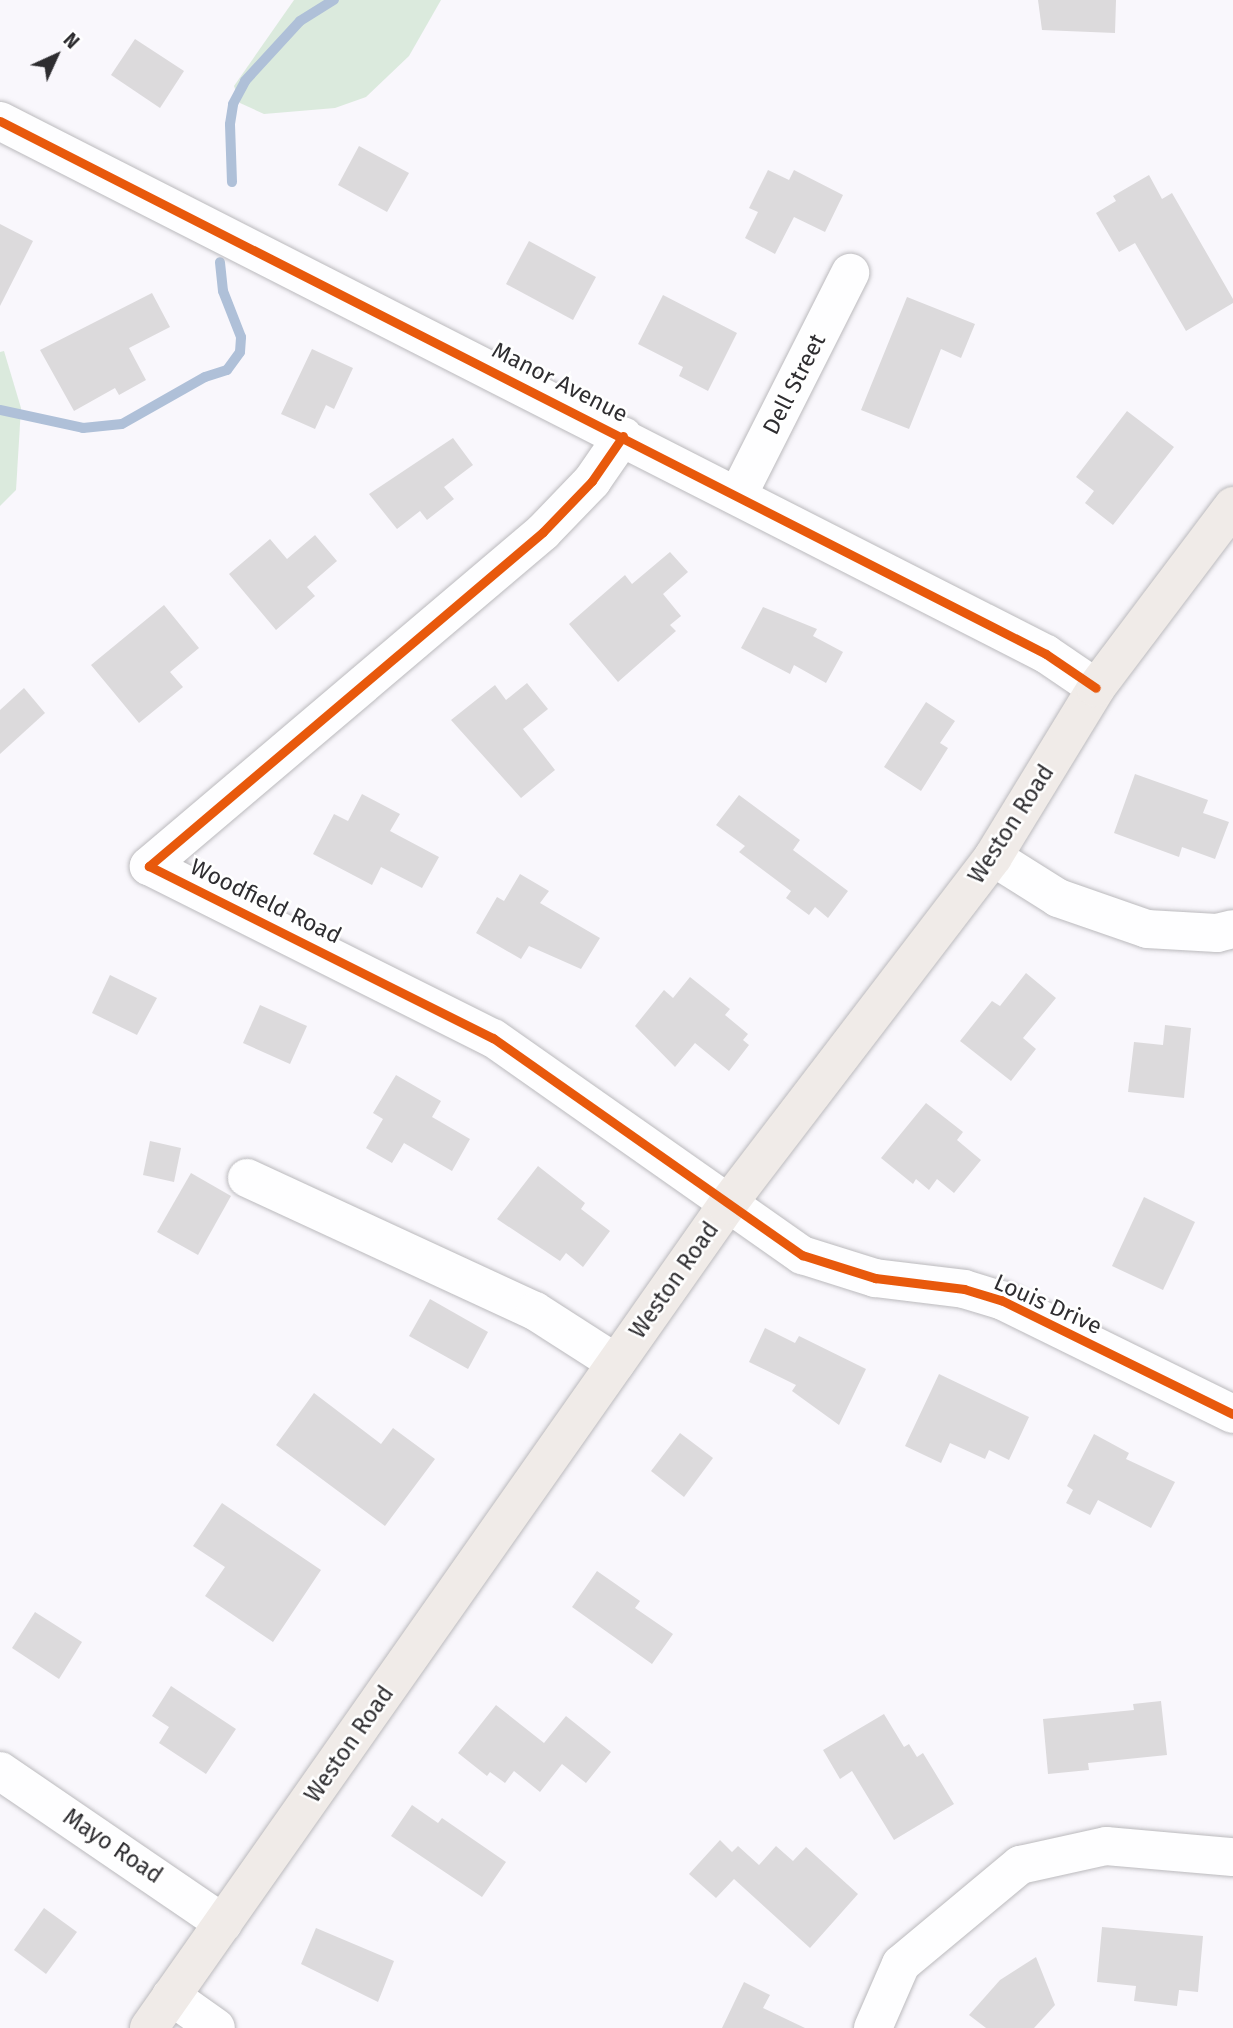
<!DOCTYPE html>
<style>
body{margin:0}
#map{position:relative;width:1233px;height:2028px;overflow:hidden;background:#f9f7fc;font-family:"Fira Sans",sans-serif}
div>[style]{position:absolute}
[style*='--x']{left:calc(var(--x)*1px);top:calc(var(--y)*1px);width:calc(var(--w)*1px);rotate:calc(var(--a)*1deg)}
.green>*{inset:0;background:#dbeadd}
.stream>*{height:10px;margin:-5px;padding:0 5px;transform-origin:5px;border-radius:5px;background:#afc0d8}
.building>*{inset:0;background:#dcdadc}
.roads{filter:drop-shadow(0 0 2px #bbbabd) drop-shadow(0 0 2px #bbbabd)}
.minor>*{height:38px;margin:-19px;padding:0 19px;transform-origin:19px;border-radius:19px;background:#fefeff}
.major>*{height:38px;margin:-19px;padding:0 19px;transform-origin:19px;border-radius:19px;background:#f0ebe8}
.cycleway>*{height:9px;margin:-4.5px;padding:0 4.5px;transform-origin:4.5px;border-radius:4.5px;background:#e8590c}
span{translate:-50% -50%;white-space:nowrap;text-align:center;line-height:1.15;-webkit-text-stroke:5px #fff;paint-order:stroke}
.street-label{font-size:23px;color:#2e2d30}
.north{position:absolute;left:21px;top:21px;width:70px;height:70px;-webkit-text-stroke:5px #fff;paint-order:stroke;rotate:45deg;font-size:19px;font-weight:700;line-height:28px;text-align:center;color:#2e2d30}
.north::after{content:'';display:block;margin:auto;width:24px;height:32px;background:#2e2d30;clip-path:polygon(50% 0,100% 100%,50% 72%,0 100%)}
</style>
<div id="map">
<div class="green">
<div style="clip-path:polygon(294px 0,441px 0,409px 56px,366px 97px,335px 108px,264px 114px,240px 103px,234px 86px)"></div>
<div style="clip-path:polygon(4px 351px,21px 408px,16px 490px,0 506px,0 352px)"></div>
</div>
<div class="stream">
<div style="--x:232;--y:182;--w:58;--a:-92"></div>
<div style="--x:230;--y:124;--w:20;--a:-81"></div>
<div style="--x:233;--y:104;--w:26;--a:-62"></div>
<div style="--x:245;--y:81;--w:81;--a:-47.5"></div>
<div style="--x:300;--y:21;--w:40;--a:-32"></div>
<div style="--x:0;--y:410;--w:85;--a:12.2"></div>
<div style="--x:83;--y:428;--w:39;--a:-6"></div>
<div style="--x:122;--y:424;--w:95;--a:-29.5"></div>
<div style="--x:205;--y:377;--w:23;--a:-18"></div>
<div style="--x:227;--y:370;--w:22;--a:-54"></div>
<div style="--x:240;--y:352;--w:15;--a:-86"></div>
<div style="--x:241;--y:337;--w:49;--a:-111.4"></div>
<div style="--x:223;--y:291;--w:29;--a:-96"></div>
</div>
<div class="building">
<div style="clip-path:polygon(1038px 0,1116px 0,1115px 33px,1042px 30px)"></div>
<div style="clip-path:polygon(135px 39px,184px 71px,160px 108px,111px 75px)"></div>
<div style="clip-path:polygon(359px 146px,409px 173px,387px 212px,338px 185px)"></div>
<div style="clip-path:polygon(768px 170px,789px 180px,794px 170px,843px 195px,825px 232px,794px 217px,775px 254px,745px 238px,758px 212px,749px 208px)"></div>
<div style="clip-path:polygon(1149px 175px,1162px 199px,1172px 193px,1233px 299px,1233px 303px,1186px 331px,1135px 243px,1119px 252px,1096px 213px,1116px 201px,1113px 196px)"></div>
<div style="clip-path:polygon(0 224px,33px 241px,0 306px)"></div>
<div style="clip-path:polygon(529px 241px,596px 277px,573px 320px,506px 284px)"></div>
<div style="clip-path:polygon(152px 293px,170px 327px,129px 348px,146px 380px,119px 395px,115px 388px,74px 411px,40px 350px)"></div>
<div style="clip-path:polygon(663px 295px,737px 333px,708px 391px,679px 376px,683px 367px,638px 344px)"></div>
<div style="clip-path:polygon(907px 297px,975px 324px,961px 358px,941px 349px,909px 429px,861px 410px)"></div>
<div style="clip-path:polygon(312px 349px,353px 368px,334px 409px,326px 405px,315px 429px,281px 414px)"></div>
<div style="clip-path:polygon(1127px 411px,1174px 447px,1113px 525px,1085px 503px,1094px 491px,1076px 477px)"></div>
<div style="clip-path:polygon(453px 438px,473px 465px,444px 487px,454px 499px,427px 520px,420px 511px,397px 529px,369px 494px)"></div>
<div style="clip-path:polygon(315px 535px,337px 561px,307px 587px,315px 596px,276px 630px,229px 574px,270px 539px,287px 559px)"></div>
<div style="clip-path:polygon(670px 552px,688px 572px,663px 594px,681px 616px,670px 625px,676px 631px,618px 682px,569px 624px,625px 575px,632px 584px)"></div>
<div style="clip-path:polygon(164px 605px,199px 648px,170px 672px,183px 687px,139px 723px,91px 665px)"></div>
<div style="clip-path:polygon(763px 607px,817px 629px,813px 636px,843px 652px,826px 683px,794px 665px,790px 674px,741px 648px)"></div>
<div style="clip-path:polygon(527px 683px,548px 709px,523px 729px,555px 770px,521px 798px,451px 720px,495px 685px,506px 700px)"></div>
<div style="clip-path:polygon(24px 688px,45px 713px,0 754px,0 710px)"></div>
<div style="clip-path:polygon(926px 702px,955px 721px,940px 743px,948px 748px,921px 791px,884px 767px)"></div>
<div style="clip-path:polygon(1135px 774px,1208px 800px,1203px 813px,1229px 822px,1215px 859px,1182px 847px,1179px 857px,1114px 833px)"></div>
<div style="clip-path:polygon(362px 794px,400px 814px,390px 831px,439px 857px,422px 888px,381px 867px,372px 885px,313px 854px,334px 814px,348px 821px)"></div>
<div style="clip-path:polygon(739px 795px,800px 840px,793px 850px,848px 891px,828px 918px,815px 907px,809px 915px,786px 898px,791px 891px,739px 852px,745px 846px,716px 825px)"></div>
<div style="clip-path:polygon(520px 874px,549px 891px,540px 903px,600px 938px,581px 969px,529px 946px,521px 959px,476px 933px,497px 897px,504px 901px)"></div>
<div style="clip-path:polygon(1026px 973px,1056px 998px,1023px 1038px,1036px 1049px,1011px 1081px,960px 1041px,992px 1001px,1000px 1006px)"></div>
<div style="clip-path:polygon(110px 975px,157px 998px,137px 1035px,92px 1013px)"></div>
<div style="clip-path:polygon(690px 977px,730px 1009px,725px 1015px,748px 1034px,743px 1040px,749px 1045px,729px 1071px,695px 1043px,675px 1067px,635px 1026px,664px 990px,673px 998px)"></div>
<div style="clip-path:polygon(260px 1005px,307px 1026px,290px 1064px,243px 1043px)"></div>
<div style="clip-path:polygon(1165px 1025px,1191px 1028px,1184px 1098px,1128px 1092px,1134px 1042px,1163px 1045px)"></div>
<div style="clip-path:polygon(396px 1075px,441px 1101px,432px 1117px,470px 1139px,452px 1171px,404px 1143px,392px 1163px,366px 1148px,383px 1119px,373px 1113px)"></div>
<div style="clip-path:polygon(926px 1103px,963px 1132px,957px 1140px,981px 1160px,954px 1193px,937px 1179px,929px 1190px,916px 1179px,913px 1184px,881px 1158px)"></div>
<div style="clip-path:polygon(150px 1141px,181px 1148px,174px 1182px,143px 1175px)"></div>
<div style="clip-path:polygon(538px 1166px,585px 1203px,581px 1209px,610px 1231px,583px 1267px,566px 1253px,560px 1261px,497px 1219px)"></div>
<div style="clip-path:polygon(191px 1173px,231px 1196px,198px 1255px,157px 1232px)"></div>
<div style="clip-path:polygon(1144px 1197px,1195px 1222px,1163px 1290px,1112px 1266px)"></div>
<div style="clip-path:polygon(430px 1299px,488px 1332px,468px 1369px,409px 1336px)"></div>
<div style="clip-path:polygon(765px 1328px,795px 1343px,799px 1336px,866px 1369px,839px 1425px,792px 1391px,796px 1385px,749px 1362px)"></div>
<div style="clip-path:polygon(939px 1374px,1029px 1417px,1009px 1460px,989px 1450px,985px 1459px,950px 1443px,941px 1463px,905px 1446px)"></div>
<div style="clip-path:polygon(314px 1393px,381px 1444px,393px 1428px,435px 1459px,385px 1526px,276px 1445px)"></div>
<div style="clip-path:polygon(680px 1433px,713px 1458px,684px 1497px,651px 1471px)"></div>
<div style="clip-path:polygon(1094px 1434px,1129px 1453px,1126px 1459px,1175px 1482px,1151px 1528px,1098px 1500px,1090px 1515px,1066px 1503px,1073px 1490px,1067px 1486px)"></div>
<div style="clip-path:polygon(222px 1503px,321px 1570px,273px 1642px,205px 1596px,225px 1567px,193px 1546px)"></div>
<div style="clip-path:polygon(597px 1571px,640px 1601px,635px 1608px,673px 1634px,652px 1664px,572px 1607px)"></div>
<div style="clip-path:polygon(35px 1612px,82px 1642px,59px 1679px,12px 1648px)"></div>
<div style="clip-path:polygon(171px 1686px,236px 1729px,206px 1774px,159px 1743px,169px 1727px,152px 1716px)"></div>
<div style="clip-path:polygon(1161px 1701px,1167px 1755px,1088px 1763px,1089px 1770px,1048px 1774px,1043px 1719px,1134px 1710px,1133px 1704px)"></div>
<div style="clip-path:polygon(496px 1705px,544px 1743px,566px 1716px,611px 1752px,586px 1783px,562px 1764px,540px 1792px,514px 1771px,505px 1783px,490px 1772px,487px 1776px,458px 1753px)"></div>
<div style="clip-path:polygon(884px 1714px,904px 1747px,909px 1744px,917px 1757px,923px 1753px,954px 1804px,894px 1840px,852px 1771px,840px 1779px,823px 1750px)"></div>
<div style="clip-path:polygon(412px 1805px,438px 1823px,442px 1818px,506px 1862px,482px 1897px,391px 1836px)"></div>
<div style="clip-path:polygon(720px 1840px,732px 1852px,738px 1846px,759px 1865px,776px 1846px,793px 1861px,806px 1847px,858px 1894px,810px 1948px,734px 1879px,716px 1898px,689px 1874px)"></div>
<div style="clip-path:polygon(44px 1908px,77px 1932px,46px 1974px,14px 1950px)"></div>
<div style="clip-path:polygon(1102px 1927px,1203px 1936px,1198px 1992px,1179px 1990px,1177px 2006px,1134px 2001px,1136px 1986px,1097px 1982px)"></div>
<div style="clip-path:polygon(316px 1928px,394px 1961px,378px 2002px,301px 1964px)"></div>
<div style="clip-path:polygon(1036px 1957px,1055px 2005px,1034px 2028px,986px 2028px,969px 2015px,1000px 1980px)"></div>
<div style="clip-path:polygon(744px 1982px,770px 1995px,763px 2008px,805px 2028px,722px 2028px)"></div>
</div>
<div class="roads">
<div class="minor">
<div style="--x:0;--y:121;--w:1174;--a:27"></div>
<div style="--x:1046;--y:654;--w:60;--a:34.2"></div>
<div style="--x:623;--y:436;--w:55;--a:124.6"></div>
<div style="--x:592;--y:481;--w:71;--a:133.9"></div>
<div style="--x:543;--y:532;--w:517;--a:139.71"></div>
<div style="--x:149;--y:866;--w:385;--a:26.6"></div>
<div style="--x:493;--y:1038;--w:378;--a:35.1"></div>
<div style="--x:802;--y:1255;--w:77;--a:17.5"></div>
<div style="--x:875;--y:1278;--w:90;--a:7"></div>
<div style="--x:964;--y:1289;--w:39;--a:17"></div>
<div style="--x:1001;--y:1300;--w:258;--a:26.2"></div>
<div style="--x:738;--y:495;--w:249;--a:-63.2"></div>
<div style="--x:993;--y:857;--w:77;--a:32.2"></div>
<div style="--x:1058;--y:898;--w:94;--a:19.2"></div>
<div style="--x:1147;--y:929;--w:70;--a:3.3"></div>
<div style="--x:1217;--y:933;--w:16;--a:-14"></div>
<div style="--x:247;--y:1178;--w:317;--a:24.8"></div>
<div style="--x:535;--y:1311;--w:96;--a:32.7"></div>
<div style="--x:0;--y:1771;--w:270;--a:34.3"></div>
<div style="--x:171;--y:1996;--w:55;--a:35.4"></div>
<div style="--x:873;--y:2028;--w:70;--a:-66.4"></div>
<div style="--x:901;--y:1964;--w:155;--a:-39.8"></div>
<div style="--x:1020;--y:1865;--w:88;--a:-12.5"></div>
<div style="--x:1106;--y:1846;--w:127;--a:5"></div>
</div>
<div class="major">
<div style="--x:149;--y:2028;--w:1006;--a:-54.92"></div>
<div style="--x:727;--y:1205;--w:438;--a:-52.6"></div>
<div style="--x:993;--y:857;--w:198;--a:-58.6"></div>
<div style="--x:1096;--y:688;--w:228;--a:-53"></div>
</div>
</div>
<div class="cycleway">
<div style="--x:0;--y:121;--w:1174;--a:27"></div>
<div style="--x:1046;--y:654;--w:60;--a:34.2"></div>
<div style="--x:623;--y:436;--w:55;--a:124.6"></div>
<div style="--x:592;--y:481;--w:71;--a:133.9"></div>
<div style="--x:543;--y:532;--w:517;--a:139.71"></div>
<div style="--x:149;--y:866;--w:385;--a:26.6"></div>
<div style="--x:493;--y:1038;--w:378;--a:35.1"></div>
<div style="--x:802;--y:1255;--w:77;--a:17.5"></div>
<div style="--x:875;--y:1278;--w:90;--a:7"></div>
<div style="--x:964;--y:1289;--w:39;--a:17"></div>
<div style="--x:1001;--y:1300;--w:258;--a:26.2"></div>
</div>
<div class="street-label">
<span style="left:560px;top:382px;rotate:27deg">Manor Avenue</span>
<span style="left:794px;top:384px;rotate:-63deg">Dell Street</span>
<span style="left:1011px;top:824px;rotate:-57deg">Weston Road</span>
<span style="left:266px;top:901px;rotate:26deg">Woodfield Road</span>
<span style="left:674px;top:1280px;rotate:-55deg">Weston Road</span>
<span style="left:1048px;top:1304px;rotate:24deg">Louis Drive</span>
<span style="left:349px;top:1744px;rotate:-55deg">Weston Road</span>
<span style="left:113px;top:1846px;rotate:34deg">Mayo Road</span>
</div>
<div class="north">N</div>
</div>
